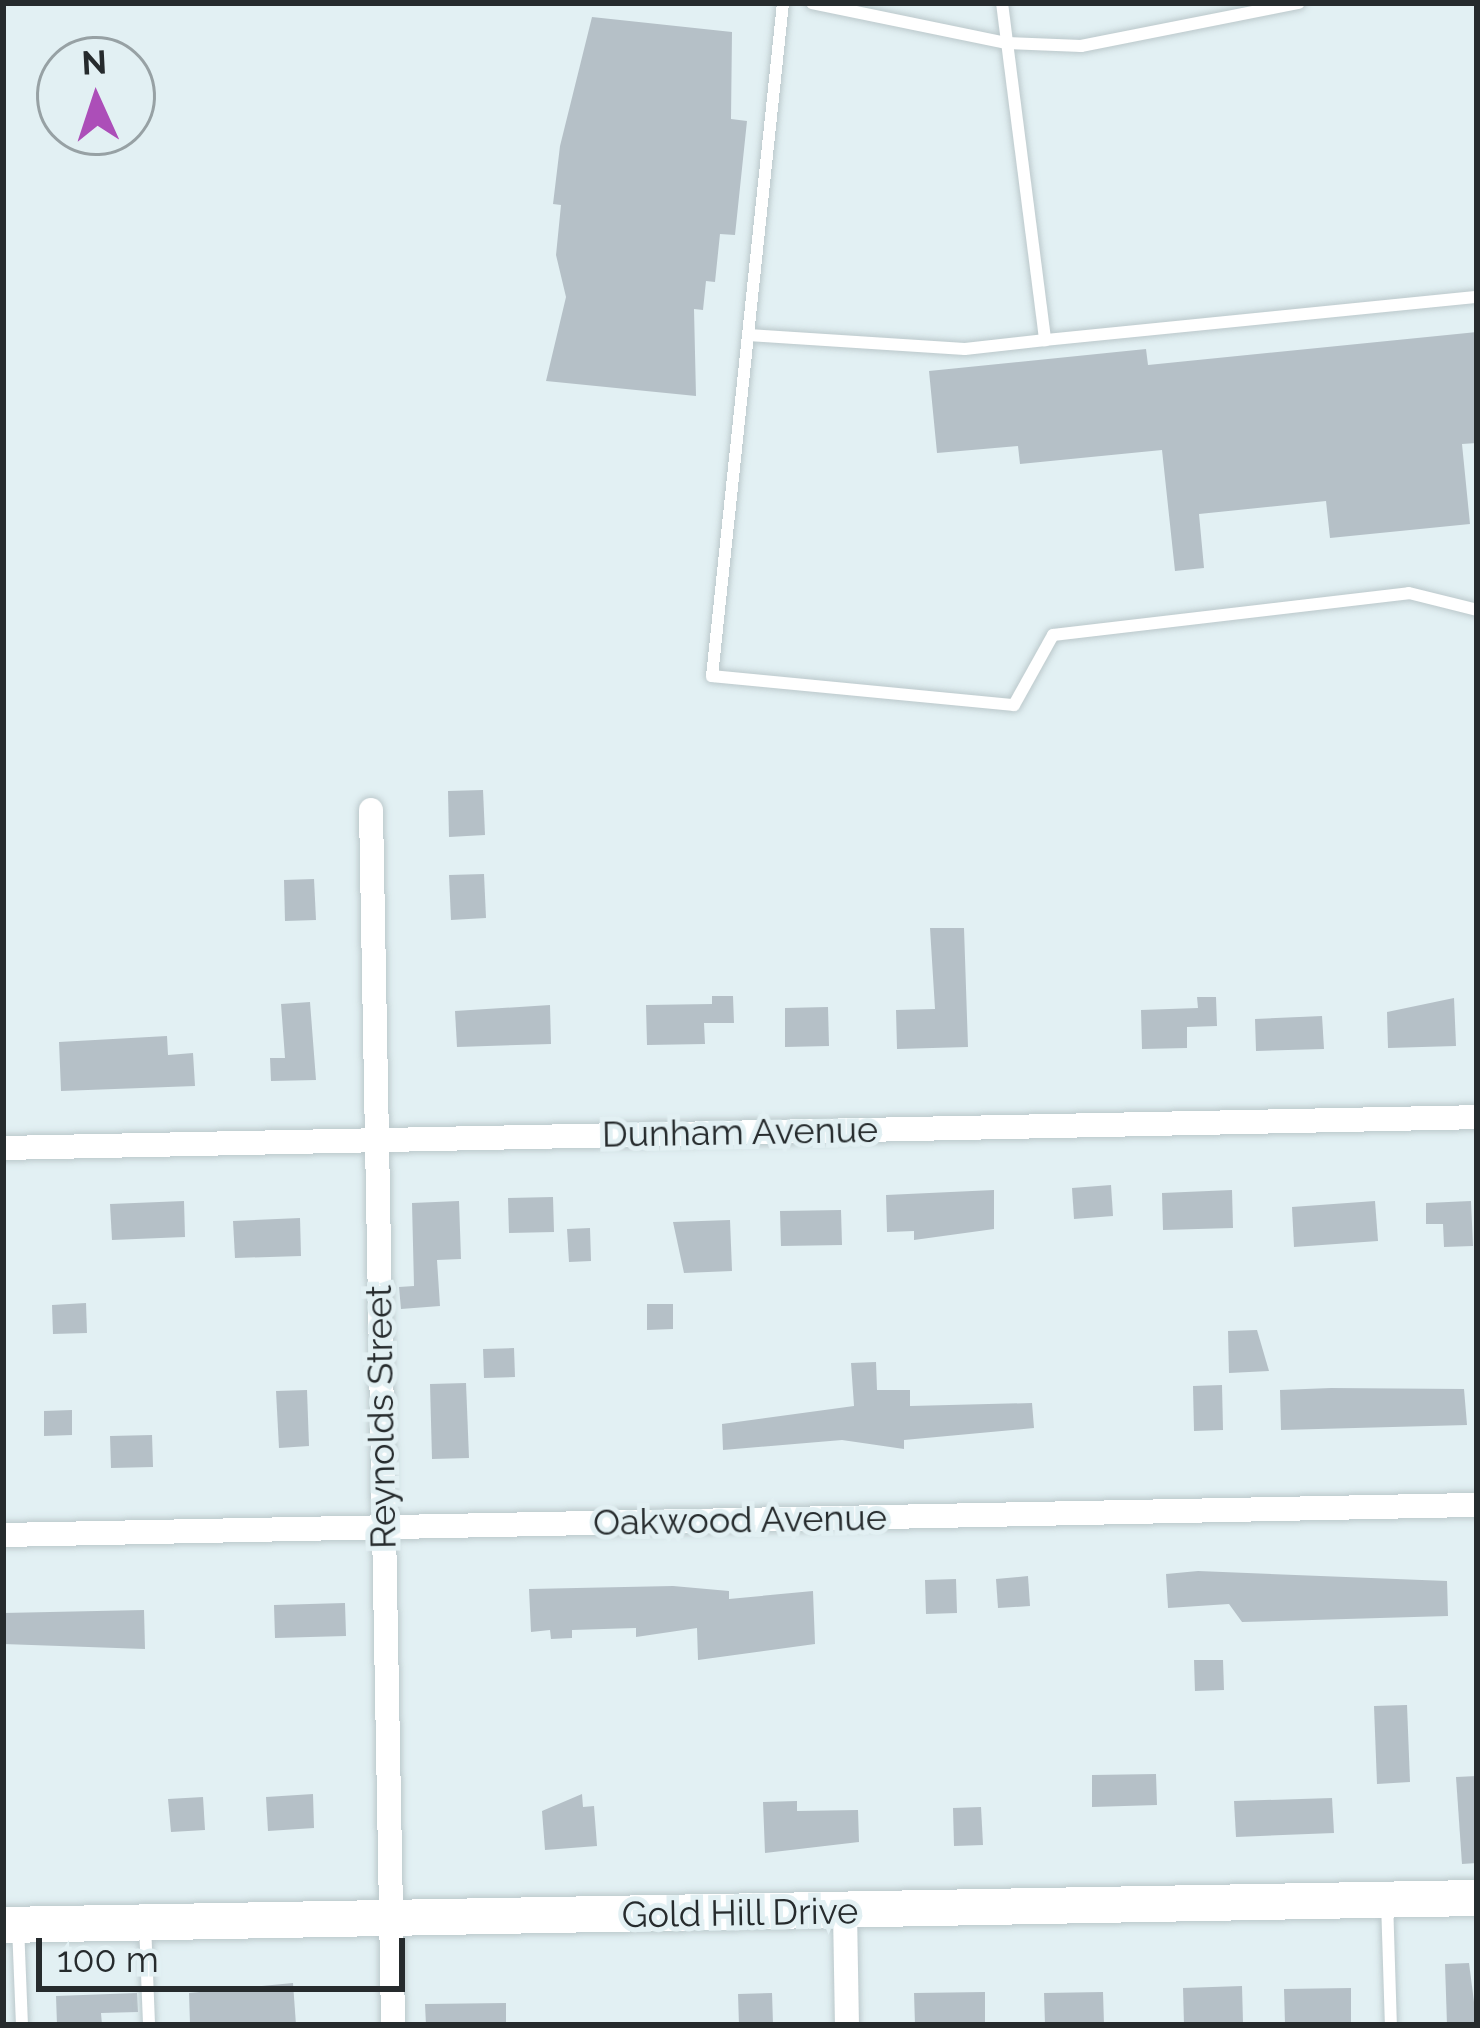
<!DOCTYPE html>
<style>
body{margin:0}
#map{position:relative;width:1480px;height:2028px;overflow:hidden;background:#e2f0f3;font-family:Raleway,sans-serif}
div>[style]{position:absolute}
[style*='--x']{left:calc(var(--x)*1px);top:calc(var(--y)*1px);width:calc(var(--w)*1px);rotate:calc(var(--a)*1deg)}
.building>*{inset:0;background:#b5c0c7}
.roads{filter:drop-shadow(0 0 3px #bbc8cb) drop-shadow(0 0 3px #bbc8cb)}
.lane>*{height:12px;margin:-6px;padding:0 6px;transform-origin:6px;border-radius:6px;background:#fff}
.street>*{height:24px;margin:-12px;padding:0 12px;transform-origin:12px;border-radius:12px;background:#fff}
.secondary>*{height:36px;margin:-18px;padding:0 18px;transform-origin:18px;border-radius:18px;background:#fff}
span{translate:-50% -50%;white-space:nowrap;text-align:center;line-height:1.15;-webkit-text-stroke:10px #e2f0f3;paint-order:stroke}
.street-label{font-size:36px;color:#262b2d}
.frame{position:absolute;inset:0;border:6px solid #262b2d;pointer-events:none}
.north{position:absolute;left:36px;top:36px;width:120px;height:120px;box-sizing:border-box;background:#e2f0f3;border:3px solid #97a1a4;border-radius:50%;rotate:357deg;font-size:33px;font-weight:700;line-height:48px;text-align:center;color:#262b2d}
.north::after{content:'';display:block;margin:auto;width:42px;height:54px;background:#ac4eb8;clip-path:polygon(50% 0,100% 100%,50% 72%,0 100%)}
.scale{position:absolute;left:36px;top:1938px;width:369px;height:54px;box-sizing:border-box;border:6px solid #262b2d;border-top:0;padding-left:15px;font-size:36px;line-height:42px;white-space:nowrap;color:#262b2d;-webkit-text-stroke:9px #e2f0f3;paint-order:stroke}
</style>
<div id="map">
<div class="building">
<div style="clip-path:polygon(592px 17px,732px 32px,731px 119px,747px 121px,735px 235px,720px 234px,715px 282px,706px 281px,703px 310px,694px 309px,696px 396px,546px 381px,566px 297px,556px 255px,561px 205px,553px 204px,560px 146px)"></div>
<div style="clip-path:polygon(1477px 332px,1477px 443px,1462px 444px,1470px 524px,1330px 538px,1326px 501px,1199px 514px,1204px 568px,1175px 571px,1162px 450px,1020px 464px,1018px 446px,937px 453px,929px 371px,1146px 349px,1148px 365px)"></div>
<div style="clip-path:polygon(483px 790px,485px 835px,449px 837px,448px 791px)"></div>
<div style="clip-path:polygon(484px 874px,486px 918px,451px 920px,449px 875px)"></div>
<div style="clip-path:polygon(314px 879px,316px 920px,285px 921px,284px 880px)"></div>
<div style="clip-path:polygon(930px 928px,964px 928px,968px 1047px,897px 1049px,896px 1010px,935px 1009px)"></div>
<div style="clip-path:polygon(712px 996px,733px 996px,734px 1023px,704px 1023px,705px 1044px,647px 1045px,646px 1005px,712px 1004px)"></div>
<div style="clip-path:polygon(1197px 997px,1216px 997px,1217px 1026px,1187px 1027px,1187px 1048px,1142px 1049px,1141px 1010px,1198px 1008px)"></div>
<div style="clip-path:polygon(1454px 998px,1456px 1046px,1388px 1048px,1387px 1012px)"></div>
<div style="clip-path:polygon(310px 1002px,316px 1080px,271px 1081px,270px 1058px,285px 1058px,281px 1004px)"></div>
<div style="clip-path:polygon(550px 1005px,551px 1044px,457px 1047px,455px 1011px)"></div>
<div style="clip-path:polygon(828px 1007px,829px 1046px,785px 1047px,785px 1008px)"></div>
<div style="clip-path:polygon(1322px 1016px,1324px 1049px,1256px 1051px,1255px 1019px)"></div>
<div style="clip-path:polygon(167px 1036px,168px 1055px,193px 1053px,195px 1086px,61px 1091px,59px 1042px)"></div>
<div style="clip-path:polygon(1111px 1185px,1113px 1216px,1074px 1219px,1072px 1188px)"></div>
<div style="clip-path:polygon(994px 1190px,994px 1229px,914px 1240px,914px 1231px,887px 1232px,886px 1195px)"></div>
<div style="clip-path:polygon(1232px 1190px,1233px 1228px,1163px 1230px,1162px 1193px)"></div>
<div style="clip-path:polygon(553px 1197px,554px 1232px,509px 1233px,508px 1198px)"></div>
<div style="clip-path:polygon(184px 1201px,185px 1237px,112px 1240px,110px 1204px)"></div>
<div style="clip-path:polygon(459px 1201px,461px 1259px,437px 1260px,440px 1306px,401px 1309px,399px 1287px,414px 1286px,412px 1203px)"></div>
<div style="clip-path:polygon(1375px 1201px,1378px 1241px,1294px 1247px,1292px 1207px)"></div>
<div style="clip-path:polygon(1471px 1201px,1473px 1246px,1444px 1247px,1443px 1224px,1426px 1224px,1426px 1203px)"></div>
<div style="clip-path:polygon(841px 1210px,842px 1245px,781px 1246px,780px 1211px)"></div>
<div style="clip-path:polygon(300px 1218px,301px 1256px,235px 1258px,233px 1221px)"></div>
<div style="clip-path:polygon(730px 1220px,732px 1271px,684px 1273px,673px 1222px)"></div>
<div style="clip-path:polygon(590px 1228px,591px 1261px,569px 1262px,567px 1229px)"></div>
<div style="clip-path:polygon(86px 1303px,87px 1333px,53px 1334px,52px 1305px)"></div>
<div style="clip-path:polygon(647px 1304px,673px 1304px,673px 1329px,647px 1330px)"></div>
<div style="clip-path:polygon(1257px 1330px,1269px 1371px,1229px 1373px,1228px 1331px)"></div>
<div style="clip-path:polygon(514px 1348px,515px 1377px,484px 1378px,483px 1349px)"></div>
<div style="clip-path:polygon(876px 1362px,877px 1390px,910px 1390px,910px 1406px,1032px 1403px,1034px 1428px,904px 1440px,904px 1449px,842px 1440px,723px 1450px,722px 1424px,854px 1406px,851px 1363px)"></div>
<div style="clip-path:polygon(466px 1383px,469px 1458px,432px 1459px,430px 1384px)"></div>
<div style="clip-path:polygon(1222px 1385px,1223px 1430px,1194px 1431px,1193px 1386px)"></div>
<div style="clip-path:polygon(1331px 1388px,1464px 1389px,1467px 1425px,1281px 1430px,1280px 1390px)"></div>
<div style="clip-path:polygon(307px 1390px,309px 1446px,279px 1448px,276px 1391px)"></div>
<div style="clip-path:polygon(72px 1410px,72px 1435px,44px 1436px,44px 1411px)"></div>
<div style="clip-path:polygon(152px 1435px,153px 1467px,111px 1468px,110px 1436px)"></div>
<div style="clip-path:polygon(1198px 1571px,1447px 1581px,1448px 1616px,1242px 1622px,1229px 1604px,1168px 1608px,1166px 1574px)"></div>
<div style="clip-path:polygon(1028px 1576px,1030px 1606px,998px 1608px,996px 1579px)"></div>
<div style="clip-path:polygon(956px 1579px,957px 1613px,926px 1614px,925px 1580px)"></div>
<div style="clip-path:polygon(673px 1586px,729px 1591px,729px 1599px,813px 1591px,815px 1644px,698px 1660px,697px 1628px,636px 1637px,636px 1628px,572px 1630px,572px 1638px,551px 1639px,550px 1630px,531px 1632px,529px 1589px)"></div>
<div style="clip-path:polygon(345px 1603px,346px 1636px,275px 1638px,274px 1605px)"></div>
<div style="clip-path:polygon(144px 1610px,145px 1649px,3px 1644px,3px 1613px)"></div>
<div style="clip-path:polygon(1194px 1660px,1223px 1660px,1224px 1690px,1195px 1691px)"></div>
<div style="clip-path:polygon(1407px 1705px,1410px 1782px,1377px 1784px,1374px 1706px)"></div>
<div style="clip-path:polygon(1156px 1774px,1157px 1805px,1092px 1807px,1092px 1775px)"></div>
<div style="clip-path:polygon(1477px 1776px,1477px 1863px,1462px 1864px,1456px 1777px)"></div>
<div style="clip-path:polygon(313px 1794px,314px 1828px,268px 1831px,266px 1797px)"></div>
<div style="clip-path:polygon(582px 1794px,583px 1807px,594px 1806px,597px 1846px,545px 1850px,542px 1811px)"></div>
<div style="clip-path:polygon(203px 1797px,205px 1830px,171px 1832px,168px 1799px)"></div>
<div style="clip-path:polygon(1332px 1798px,1334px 1833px,1236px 1837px,1234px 1801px)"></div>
<div style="clip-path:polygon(797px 1801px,797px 1811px,858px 1810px,859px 1842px,765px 1853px,763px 1802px)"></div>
<div style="clip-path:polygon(981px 1807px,983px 1845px,954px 1846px,953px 1808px)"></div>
<div style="clip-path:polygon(1469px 1963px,1477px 2025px,1447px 2025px,1445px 1964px)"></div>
<div style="clip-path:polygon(293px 1983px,296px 2025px,190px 2025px,189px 1993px)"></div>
<div style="clip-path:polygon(1242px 1986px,1243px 2023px,1184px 2025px,1183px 1988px)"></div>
<div style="clip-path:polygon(1351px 1988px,1351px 2025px,1285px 2024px,1284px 1989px)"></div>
<div style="clip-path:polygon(985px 1992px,985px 2025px,915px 2025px,914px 1993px)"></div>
<div style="clip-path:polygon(1103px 1992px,1104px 2025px,1045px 2025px,1044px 1993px)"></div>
<div style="clip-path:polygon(137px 1993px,138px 2012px,101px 2013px,102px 2025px,57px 2025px,56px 1996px)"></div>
<div style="clip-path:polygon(772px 1993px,773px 2025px,739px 2025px,738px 1994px)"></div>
<div style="clip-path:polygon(506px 2003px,506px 2025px,426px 2025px,425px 2004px)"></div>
</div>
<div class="roads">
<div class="lane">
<div style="--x:783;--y:3;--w:677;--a:96.02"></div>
<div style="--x:712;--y:676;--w:303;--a:5.5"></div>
<div style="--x:1014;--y:705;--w:80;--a:-60.9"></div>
<div style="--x:1053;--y:635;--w:358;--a:-6.7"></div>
<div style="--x:1409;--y:593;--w:70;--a:14"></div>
<div style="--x:812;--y:3;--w:199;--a:11.6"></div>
<div style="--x:1007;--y:43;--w:74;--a:2.3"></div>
<div style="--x:1081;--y:46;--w:222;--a:-11.2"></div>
<div style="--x:1002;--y:3;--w:340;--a:82.7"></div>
<div style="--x:1045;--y:340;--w:434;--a:-5.7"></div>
<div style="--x:748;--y:335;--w:217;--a:3.7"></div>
<div style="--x:965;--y:349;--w:81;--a:-6.4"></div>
<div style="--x:1387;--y:1901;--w:124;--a:88.2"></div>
<div style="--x:145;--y:1924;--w:101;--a:87.7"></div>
<div style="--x:18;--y:1926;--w:99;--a:87.7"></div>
</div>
<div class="street">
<div style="--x:371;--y:810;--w:1215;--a:88.96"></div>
<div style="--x:3;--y:1148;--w:1474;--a:-1.2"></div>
<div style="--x:3;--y:1535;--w:1474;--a:-1.17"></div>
<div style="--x:845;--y:1912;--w:113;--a:89"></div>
</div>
<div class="secondary">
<div style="--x:3;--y:1925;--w:1474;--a:-1.05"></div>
</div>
</div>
<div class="street-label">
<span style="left:740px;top:1132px;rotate:-1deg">Dunham Avenue</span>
<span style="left:381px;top:1417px;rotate:-91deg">Reynolds Street</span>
<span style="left:740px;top:1520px;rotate:-1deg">Oakwood Avenue</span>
<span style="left:740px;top:1913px;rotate:-1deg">Gold Hill Drive</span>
</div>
<div class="frame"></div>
<div class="north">N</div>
<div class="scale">100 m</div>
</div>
